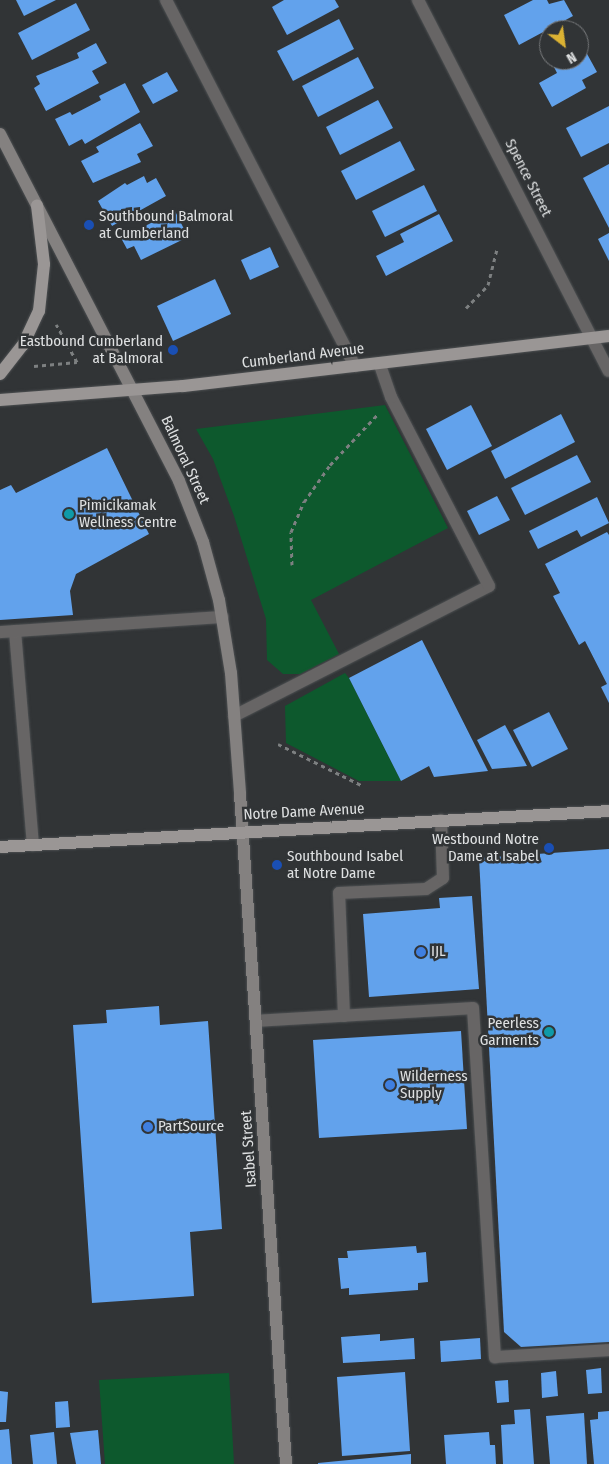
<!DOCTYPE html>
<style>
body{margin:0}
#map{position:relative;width:609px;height:1464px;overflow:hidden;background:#313436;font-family:"Fira Sans Condensed",sans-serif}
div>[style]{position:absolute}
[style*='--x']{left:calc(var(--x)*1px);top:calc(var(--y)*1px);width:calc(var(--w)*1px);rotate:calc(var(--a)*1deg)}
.green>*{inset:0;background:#0d592d}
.building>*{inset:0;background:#62a2ec}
.path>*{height:3px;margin-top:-1.5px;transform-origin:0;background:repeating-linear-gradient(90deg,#7d8081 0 4px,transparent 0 8px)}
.roads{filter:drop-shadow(0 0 1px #4d5052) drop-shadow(0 0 1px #4d5052)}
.service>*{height:12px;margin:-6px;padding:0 6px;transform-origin:6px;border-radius:6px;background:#676565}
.minor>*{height:12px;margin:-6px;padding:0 6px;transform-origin:6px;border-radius:6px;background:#676565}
.secondary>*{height:12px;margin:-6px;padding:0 6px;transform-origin:6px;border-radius:6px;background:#848180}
.primary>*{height:12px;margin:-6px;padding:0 6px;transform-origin:6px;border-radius:6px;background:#9a9695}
.dots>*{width:14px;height:14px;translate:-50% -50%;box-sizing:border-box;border:2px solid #313436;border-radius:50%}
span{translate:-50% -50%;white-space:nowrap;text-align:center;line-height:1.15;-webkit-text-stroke:5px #313436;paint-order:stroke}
.street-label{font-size:15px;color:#dfe1e2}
.poi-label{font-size:15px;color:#dfe1e2}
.left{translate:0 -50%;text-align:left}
.right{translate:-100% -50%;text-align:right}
.north{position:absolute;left:539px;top:20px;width:50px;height:50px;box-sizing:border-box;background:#313436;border:1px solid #77797b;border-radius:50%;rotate:150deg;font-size:14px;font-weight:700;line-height:20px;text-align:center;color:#dfe1e2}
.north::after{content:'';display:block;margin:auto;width:18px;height:22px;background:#dbb233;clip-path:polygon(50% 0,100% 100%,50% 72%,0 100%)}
</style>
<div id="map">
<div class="green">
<div style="clip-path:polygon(385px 405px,448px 528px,311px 600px,339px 654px,300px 674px,283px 674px,267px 660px,266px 619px,234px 516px,213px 459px,196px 429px)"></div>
<div style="clip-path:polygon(345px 673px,349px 678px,401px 781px,359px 781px,286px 743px,285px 706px)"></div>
<div style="clip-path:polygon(229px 1373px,234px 1464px,105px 1464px,99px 1380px)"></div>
</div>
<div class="building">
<div style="clip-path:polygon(16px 0,56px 0,24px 16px)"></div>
<div style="clip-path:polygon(284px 0,335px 0,339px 7px,287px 35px,272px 7px)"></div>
<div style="clip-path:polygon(533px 0,547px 0,549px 4px,564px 0,573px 16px,519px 45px,504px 15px)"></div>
<div style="clip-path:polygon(76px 3px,90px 30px,32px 60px,18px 33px)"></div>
<div style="clip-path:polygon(339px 19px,354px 49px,293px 81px,277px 51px)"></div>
<div style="clip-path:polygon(96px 43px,107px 63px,92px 71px,99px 83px,46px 111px,34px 88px,40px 84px,36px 76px,79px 58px,77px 53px)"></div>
<div style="clip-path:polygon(586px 52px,597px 72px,582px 80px,586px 88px,552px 107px,539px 83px,557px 73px,553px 65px,563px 60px,579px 60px,579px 55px)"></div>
<div style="clip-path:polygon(358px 57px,374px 88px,318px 117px,302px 86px)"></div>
<div style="clip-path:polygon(167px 72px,178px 91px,153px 104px,142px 85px)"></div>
<div style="clip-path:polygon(125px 83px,140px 112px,85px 144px,82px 139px,69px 146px,55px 119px,70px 112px,72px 115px,101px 100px,99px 96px)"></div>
<div style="clip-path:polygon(378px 100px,393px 128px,340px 155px,326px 127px)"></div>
<div style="clip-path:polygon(609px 106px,609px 143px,581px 157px,566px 128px)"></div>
<div style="clip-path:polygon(140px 123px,153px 146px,137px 154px,141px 162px,93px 183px,81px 161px,99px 152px,96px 147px)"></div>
<div style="clip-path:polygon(400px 141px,415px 170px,356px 200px,341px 171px)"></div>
<div style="clip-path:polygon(609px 164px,609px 228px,583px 178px)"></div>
<div style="clip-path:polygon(144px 176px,147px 183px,156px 178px,166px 196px,112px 226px,98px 201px,125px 183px,127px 185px)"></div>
<div style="clip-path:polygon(424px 185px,437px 211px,385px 237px,372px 211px)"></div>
<div style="clip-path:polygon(175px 211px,188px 237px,141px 260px,134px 246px,127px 249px,121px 238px)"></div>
<div style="clip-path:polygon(439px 214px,453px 241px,386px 276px,376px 256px,404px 242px,400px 234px)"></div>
<div style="clip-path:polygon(609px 233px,609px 261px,598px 239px)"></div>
<div style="clip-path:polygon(270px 247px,279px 267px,250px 280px,241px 260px)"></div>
<div style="clip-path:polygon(215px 279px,231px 314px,173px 341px,157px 306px)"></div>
<div style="clip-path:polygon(471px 405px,492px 446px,447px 470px,426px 429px)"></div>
<div style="clip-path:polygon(561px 414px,575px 442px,505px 479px,491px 451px)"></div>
<div style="clip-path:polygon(107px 448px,149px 534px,76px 574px,70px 591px,73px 615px,0 620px,0 490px,11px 485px,16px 493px)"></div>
<div style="clip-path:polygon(577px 455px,591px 482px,525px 515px,511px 488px)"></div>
<div style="clip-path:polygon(497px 496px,510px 520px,479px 535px,467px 511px)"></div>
<div style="clip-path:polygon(597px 497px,609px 523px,581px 537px,577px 530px,538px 549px,529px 531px)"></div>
<div style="clip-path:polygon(607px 532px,609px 535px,609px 703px,601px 687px,607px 684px,585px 641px,579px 645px,553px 596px,560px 593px,545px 564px)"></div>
<div style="clip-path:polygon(422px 640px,488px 771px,434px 777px,429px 766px,401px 781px,349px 678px)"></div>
<div style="clip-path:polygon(549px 712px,568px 749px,532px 767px,513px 730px)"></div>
<div style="clip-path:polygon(505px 725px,527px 766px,492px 769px,477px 740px)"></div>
<div style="clip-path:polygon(609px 849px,609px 1342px,521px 1347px,504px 1332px,479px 858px)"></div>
<div style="clip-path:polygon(472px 896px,479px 989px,369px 997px,363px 914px,440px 908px,439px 898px)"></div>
<div style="clip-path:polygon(159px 1006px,160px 1025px,208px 1021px,222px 1229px,190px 1232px,194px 1296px,92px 1303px,73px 1025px,107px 1023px,106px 1010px)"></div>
<div style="clip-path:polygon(461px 1031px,467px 1129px,319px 1138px,313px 1040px)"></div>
<div style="clip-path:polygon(416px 1246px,417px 1253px,426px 1252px,428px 1282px,418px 1283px,418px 1290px,349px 1295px,349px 1288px,341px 1289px,338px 1258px,348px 1258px,347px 1251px)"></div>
<div style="clip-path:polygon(380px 1334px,380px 1341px,414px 1338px,415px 1359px,343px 1363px,341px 1337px)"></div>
<div style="clip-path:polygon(480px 1338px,481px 1359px,441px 1362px,440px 1341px)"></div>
<div style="clip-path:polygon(601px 1368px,602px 1393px,588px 1394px,586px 1370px)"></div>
<div style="clip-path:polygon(556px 1371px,558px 1396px,542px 1398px,541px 1373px)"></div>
<div style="clip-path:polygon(405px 1372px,410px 1451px,342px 1456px,337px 1377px)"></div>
<div style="clip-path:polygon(508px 1380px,509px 1402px,497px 1403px,495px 1381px)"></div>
<div style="clip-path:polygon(0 1391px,8px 1392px,6px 1422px,0 1422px)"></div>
<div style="clip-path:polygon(68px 1401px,70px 1427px,56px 1428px,55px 1402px)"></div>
<div style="clip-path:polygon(530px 1409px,534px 1464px,503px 1464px,501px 1425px,515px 1424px,514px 1410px)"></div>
<div style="clip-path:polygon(609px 1411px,609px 1464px,594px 1464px,590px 1420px,598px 1419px,598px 1412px)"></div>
<div style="clip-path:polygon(584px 1413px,587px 1464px,550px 1464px,546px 1416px)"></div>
<div style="clip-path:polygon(9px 1429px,12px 1464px,0 1464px,0 1430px)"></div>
<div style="clip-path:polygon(98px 1430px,101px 1464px,76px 1464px,70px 1433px)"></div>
<div style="clip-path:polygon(54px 1432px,57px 1464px,33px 1464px,30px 1435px)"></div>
<div style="clip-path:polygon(489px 1432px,490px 1445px,495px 1445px,496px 1464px,446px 1464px,444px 1435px)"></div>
<div style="clip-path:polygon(411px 1454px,411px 1464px,318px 1464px,318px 1463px)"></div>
</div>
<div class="path">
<div style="--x:466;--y:308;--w:32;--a:-46"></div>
<div style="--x:488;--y:285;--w:36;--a:-76"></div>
<div style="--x:34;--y:366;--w:43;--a:-5.3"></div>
<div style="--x:77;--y:362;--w:43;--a:-118.9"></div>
<div style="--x:292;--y:565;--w:33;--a:-92"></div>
<div style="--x:291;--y:532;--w:33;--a:-67"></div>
<div style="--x:304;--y:502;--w:45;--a:-54.9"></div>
<div style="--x:330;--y:465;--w:69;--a:-46.8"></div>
<div style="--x:278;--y:744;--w:93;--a:26.3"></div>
</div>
<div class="roads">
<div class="service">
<div style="--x:166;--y:0;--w:412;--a:62.7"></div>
<div style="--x:15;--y:631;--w:215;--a:85.2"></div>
<div style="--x:0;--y:632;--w:223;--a:-3.9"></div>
<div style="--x:234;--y:716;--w:286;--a:-27"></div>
<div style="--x:489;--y:586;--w:213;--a:-117.4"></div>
<div style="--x:391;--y:397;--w:36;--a:-109"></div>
<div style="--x:344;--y:1016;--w:123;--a:-92.3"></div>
<div style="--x:339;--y:893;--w:87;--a:-2.6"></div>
<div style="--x:426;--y:889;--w:20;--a:-33"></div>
<div style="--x:443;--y:878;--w:58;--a:-92"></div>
<div style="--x:256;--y:1021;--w:217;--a:-3.4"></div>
<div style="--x:473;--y:1008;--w:350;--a:86.4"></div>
<div style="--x:495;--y:1357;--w:114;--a:-3.5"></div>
</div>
<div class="minor">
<div style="--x:418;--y:0;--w:417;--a:62.8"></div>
</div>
<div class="secondary">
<div style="--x:0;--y:134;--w:390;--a:62.7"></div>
<div style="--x:179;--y:481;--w:66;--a:68.5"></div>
<div style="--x:203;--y:542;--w:60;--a:74.6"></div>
<div style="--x:219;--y:600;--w:74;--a:80.7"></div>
<div style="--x:231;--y:673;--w:121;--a:85.7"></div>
<div style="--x:240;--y:794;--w:672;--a:86.07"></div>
</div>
<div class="primary">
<div style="--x:0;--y:374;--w:37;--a:-52"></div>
<div style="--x:23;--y:345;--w:38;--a:-65"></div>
<div style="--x:39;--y:311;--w:47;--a:-83.9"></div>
<div style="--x:44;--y:264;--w:59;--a:-96.8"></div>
<div style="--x:0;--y:400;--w:184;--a:-4.4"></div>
<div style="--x:183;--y:386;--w:429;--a:-6.7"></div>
<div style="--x:0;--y:847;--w:610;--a:-3.38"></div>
</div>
</div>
<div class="dots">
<div style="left:89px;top:225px;background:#1a4fb4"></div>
<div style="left:173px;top:350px;background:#1a4fb4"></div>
<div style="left:69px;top:514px;background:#0f9aa8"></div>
<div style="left:549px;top:848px;background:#1a4fb4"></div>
<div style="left:277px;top:865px;background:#1a4fb4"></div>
<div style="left:421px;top:952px;background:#3f7fe0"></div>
<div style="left:549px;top:1032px;background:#0f9aa8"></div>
<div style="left:390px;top:1085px;background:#3f7fe0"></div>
<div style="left:148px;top:1127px;background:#3f7fe0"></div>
</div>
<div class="street-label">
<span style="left:528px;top:178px;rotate:63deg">Spence Street</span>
<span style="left:303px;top:356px;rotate:-7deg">Cumberland Avenue</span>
<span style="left:185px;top:460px;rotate:65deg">Balmoral Street</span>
<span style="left:304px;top:812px;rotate:-3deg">Notre Dame Avenue</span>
<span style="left:249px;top:1149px;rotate:-94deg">Isabel Street</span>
</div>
<div class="poi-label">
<span class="left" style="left:99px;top:225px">Southbound Balmoral<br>at Cumberland</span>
<span class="right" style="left:163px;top:350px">Eastbound Cumberland<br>at Balmoral</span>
<span class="left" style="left:79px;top:514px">Pimicikamak<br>Wellness Centre</span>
<span class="right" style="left:539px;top:848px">Westbound Notre<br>Dame at Isabel</span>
<span class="left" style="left:287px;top:865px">Southbound Isabel<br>at Notre Dame</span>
<span class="left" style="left:431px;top:952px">IJL</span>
<span class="right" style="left:539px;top:1032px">Peerless<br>Garments</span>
<span class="left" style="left:400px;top:1085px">Wilderness<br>Supply</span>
<span class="left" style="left:158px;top:1127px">PartSource</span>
</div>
<div class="north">N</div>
</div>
